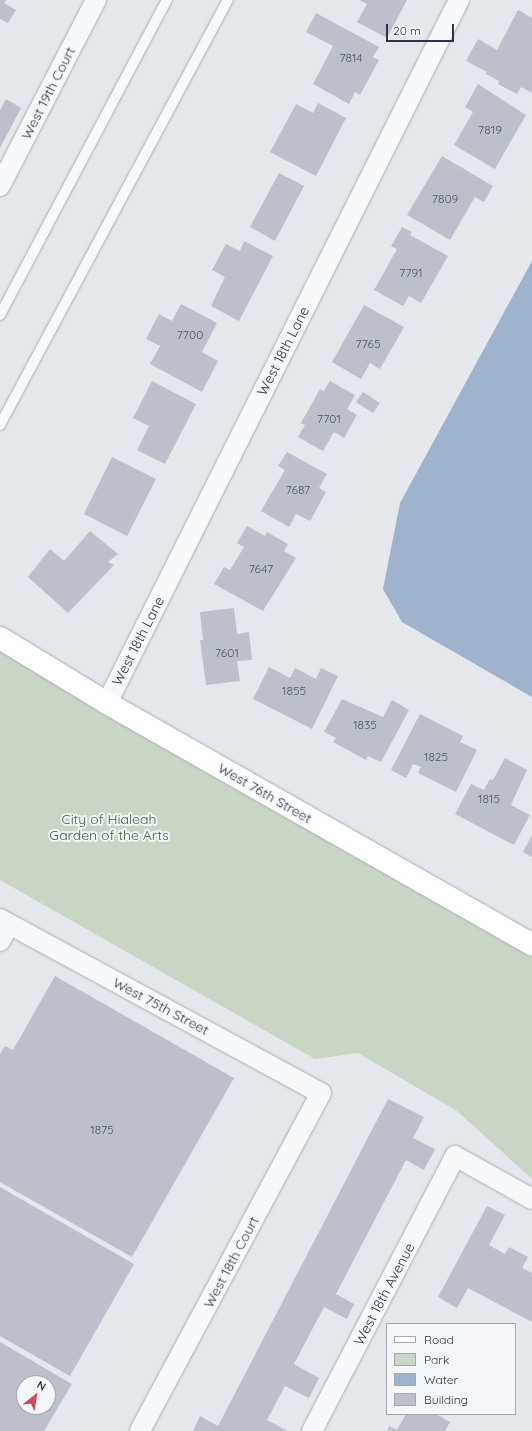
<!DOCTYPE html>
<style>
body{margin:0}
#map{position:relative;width:532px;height:1431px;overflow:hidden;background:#e4e7ec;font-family:Quicksand,sans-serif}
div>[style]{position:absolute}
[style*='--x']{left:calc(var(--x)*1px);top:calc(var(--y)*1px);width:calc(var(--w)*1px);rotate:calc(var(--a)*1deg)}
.green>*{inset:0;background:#c9d6c5}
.water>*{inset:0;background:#9fb4cc}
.building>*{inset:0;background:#bbc0ca}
.roads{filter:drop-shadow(0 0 1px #a9aeb7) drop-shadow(0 0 1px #a9aeb7)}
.lane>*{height:10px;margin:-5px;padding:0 5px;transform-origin:5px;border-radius:5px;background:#f7f8fa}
.street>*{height:20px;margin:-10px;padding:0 10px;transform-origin:10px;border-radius:10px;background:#f7f8fa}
.secondary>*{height:22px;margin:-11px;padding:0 11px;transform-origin:11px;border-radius:11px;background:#fff}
span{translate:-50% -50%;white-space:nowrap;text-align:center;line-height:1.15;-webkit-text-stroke:4px #f4f6f9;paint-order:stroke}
.number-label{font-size:12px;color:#4f5766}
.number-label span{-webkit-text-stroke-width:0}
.street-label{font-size:14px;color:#2b3445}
.park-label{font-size:14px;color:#3f6138}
.legend{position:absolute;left:386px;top:1323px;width:130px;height:92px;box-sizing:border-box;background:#f4f6f9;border:1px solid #a4a8b1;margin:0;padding:5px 7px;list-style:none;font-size:12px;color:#2b3445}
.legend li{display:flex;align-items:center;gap:8px;height:20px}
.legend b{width:20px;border:1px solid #a4a8b1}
.north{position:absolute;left:16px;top:1375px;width:40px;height:40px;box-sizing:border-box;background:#f4f6f9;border:1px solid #a4a8b1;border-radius:50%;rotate:30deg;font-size:11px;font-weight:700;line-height:16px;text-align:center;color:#2b3445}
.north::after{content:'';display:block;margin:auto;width:14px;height:18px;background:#d1495b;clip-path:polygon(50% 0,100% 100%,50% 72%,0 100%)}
.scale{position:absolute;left:386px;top:24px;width:68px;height:18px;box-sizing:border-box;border:2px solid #2b3445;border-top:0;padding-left:5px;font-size:12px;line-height:14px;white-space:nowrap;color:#2b3445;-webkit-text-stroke:3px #f4f6f9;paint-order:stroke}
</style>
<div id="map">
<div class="green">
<div style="clip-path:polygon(0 648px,532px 955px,532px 1179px,457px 1111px,358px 1053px,315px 1059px,0 880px)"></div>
</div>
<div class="water">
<div style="clip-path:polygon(532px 261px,532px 697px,402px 622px,383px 589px,400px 503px)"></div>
</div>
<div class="building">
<div style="clip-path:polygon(0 0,6px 0,4px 3px,16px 10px,8px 23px,0 19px)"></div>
<div style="clip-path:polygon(360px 0,407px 0,387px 38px,357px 22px,367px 4px)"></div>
<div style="clip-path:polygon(518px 10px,532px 18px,532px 93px,521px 87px,517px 94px,498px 84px,499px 81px,486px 74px,487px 72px,466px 61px,478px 39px,497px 50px)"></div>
<div style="clip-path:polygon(316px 13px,379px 47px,373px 57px,379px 60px,360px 95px,355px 92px,349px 104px,313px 84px,333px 46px,306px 32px)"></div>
<div style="clip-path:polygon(478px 84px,526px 115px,495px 169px,454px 145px,473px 112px,465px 107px)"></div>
<div style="clip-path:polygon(6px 99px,21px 108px,0 148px,0 110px)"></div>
<div style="clip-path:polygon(318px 103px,346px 118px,316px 176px,270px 152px,296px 104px,313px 113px)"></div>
<div style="clip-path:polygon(442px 156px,493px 186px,484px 202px,475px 197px,450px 240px,407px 215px)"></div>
<div style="clip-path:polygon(279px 173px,304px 186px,275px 241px,250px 227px)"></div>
<div style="clip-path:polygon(402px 227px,412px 232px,410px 235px,448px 256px,421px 303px,409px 296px,403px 306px,374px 290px,397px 249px,391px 246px)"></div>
<div style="clip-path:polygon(244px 241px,273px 256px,239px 321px,211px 306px,225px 277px,212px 270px,226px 244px,240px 251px)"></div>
<div style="clip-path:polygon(181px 304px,217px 323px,202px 352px,218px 361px,202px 392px,150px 364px,160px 346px,146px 339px,159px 314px,172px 321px)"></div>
<div style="clip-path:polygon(364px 305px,404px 327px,380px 369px,370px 363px,361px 379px,332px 362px)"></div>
<div style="clip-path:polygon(152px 381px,196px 404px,165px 464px,137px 450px,149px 426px,133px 418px)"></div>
<div style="clip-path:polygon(330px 381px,355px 395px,347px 409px,357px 415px,344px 438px,334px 432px,323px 451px,298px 437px,305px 425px,301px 423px,320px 389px,324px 391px)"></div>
<div style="clip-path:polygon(363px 392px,380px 403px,373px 413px,356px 402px)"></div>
<div style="clip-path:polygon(287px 452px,327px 474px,319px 488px,326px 492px,310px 521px,296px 514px,289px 527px,261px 511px,285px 470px,278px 466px)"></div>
<div style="clip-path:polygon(112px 457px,156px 479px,127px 536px,84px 514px)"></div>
<div style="clip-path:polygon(247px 526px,265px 536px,267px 532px,288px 544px,284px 551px,296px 558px,263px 611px,214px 584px,224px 567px,230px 570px,244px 547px,237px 543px)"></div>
<div style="clip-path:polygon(90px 531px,118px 554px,108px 562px,114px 565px,68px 613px,28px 577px,50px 549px,64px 561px)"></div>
<div style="clip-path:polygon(234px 608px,237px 634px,249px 632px,252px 660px,237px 661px,240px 681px,206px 685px,200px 640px,203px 640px,200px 612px)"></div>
<div style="clip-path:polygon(269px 667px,290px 678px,295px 668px,316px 679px,321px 668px,338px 676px,312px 729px,253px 699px)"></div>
<div style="clip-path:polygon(342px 699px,383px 717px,392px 700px,409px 710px,381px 762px,368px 756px,366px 760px,333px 742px,336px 738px,324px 732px)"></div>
<div style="clip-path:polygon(420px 714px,463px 736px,460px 742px,477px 750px,456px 792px,418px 773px,421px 767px,413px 764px,406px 778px,391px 770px)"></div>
<div style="clip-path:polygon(505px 758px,527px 770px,511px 805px,530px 815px,514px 845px,455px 814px,471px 784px,484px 790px,490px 779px,493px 780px)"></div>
<div style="clip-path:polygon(532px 835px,532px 857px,523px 852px)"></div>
<div style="clip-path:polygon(55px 976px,234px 1078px,132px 1257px,0 1182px,0 1054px,5px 1046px,13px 1050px)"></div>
<div style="clip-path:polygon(388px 1099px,424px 1117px,413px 1138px,435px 1149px,424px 1170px,406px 1160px,336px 1294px,354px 1304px,347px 1319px,324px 1307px,294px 1364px,319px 1378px,309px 1398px,285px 1386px,267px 1420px,288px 1431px,193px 1431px,200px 1416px,218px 1426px)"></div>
<div style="clip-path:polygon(0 1187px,134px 1264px,70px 1376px,0 1336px)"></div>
<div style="clip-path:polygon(487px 1206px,505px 1215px,489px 1245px,505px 1254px,509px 1247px,528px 1257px,522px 1268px,532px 1273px,532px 1322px,468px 1288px,457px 1308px,438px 1297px)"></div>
<div style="clip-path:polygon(evenodd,0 1342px,72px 1384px,44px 1431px,0 1431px,0 1342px,24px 1383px,48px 1383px,48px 1407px,24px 1407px,24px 1383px)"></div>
<div style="clip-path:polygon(406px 1414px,436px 1414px,450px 1422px,445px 1431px,387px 1431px,389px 1426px,397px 1430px)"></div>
</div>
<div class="roads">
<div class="lane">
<div style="--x:0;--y:315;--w:357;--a:-62.1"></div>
<div style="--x:0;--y:425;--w:482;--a:-61.8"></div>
</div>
<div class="street">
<div style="--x:0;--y:186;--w:209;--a:-62.7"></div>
<div style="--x:107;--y:703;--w:786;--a:-63.4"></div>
<div style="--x:0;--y:919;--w:365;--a:28.5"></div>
<div style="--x:321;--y:1093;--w:383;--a:118.2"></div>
<div style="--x:0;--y:941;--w:19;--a:-62"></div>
<div style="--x:312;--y:1431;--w:310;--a:-62.5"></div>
<div style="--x:455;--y:1156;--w:88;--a:29.2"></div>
</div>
<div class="secondary">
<div style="--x:0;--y:638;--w:125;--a:31.3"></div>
<div style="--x:107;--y:703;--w:489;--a:29.6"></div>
</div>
</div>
<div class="number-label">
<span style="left:351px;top:58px">7814</span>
<span style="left:490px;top:130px">7819</span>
<span style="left:445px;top:199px">7809</span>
<span style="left:411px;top:273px">7791</span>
<span style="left:190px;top:335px">7700</span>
<span style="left:368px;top:344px">7765</span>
<span style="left:329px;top:419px">7701</span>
<span style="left:298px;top:490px">7687</span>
<span style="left:261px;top:569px">7647</span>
<span style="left:227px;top:653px">7601</span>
<span style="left:294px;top:691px">1855</span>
<span style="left:365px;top:725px">1835</span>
<span style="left:436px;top:757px">1825</span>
<span style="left:489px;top:799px">1815</span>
<span style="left:102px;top:1130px">1875</span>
</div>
<div class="street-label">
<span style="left:48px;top:93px;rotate:-63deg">West 19th Court</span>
<span style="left:283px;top:351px;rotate:-63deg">West 18th Lane</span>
<span style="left:138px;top:641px;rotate:-63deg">West 18th Lane</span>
<span style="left:265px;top:793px;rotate:30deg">West 76th Street</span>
<span style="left:161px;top:1006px;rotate:28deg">West 75th Street</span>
<span style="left:231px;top:1262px;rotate:-62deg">West 18th Court</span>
<span style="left:384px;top:1294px;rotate:-62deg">West 18th Avenue</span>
</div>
<div class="park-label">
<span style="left:109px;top:827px">City of Hialeah<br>Garden of the Arts</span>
</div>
<ul class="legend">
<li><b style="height:5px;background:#fff"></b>Road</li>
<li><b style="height:11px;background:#c9d6c5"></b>Park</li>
<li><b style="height:11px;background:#9fb4cc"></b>Water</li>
<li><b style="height:11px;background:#bbc0ca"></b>Building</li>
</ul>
<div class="north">N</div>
<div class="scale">20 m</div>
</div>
